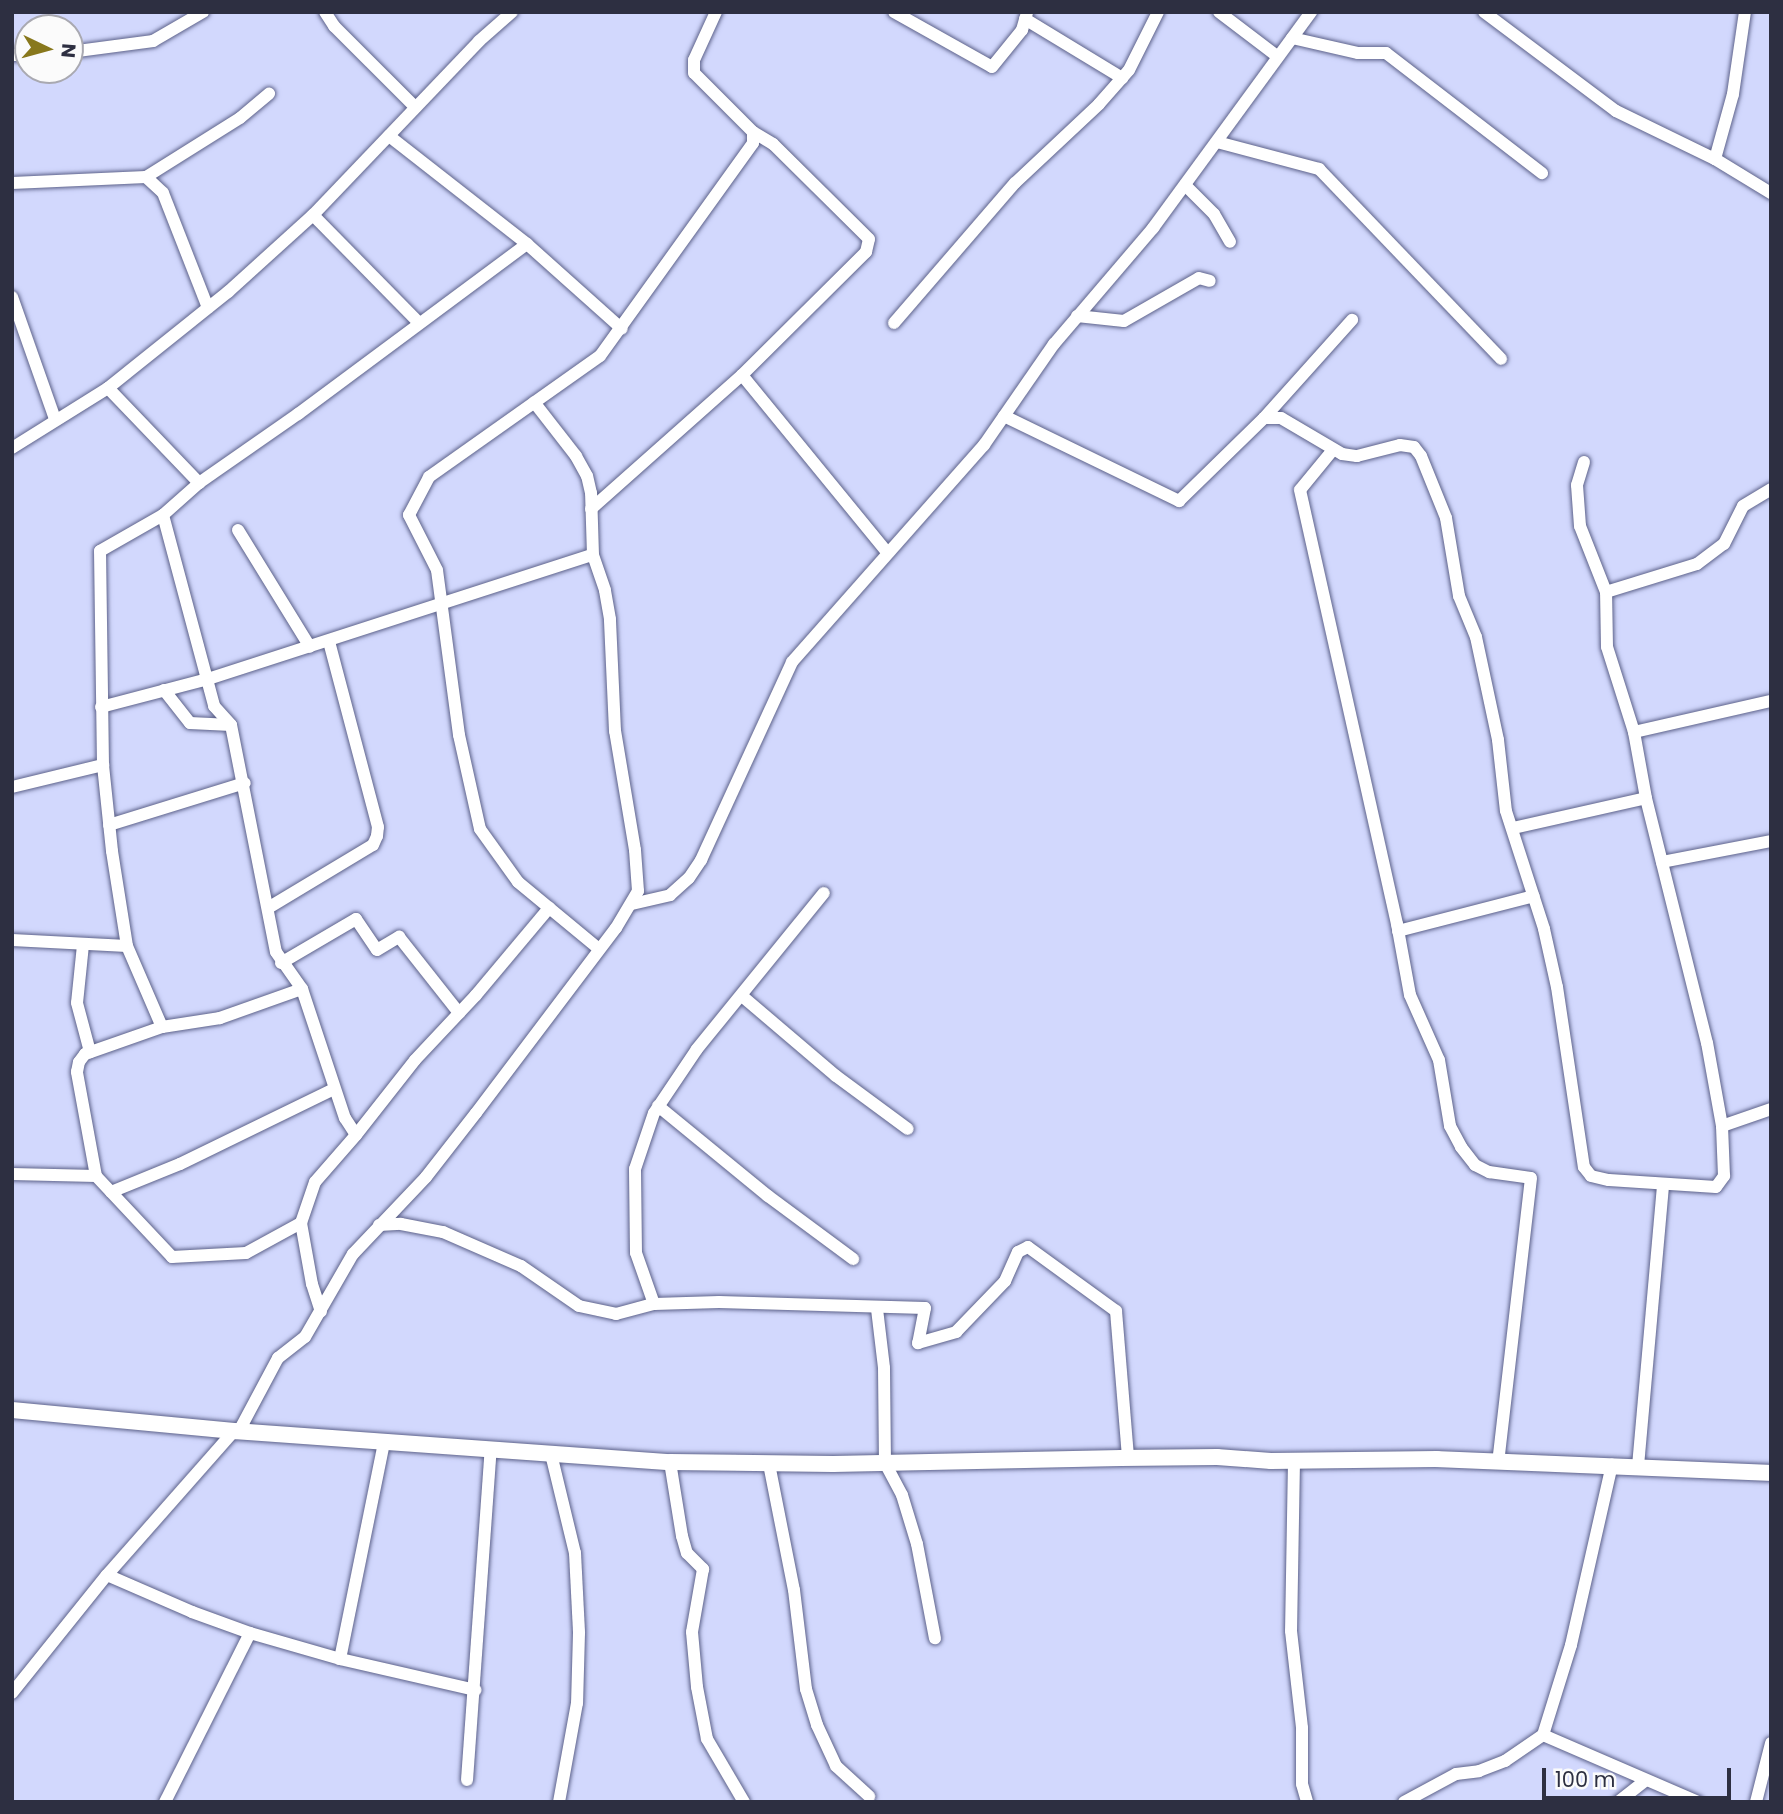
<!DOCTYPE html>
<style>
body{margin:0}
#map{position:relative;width:1783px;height:1814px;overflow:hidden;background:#d2d8fd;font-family:Poppins,sans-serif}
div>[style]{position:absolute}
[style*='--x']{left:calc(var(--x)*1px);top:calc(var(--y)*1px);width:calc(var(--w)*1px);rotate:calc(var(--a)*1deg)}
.roads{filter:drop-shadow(0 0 2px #5d628a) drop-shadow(0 0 2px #5d628a)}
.street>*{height:12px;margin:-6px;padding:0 6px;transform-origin:6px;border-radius:6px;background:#fff}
.secondary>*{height:16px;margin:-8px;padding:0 8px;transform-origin:8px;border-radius:8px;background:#fff}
span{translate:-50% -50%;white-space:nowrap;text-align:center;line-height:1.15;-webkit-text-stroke:7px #fbfbfb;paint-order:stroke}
.frame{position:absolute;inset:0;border:14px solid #2d2f41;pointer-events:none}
.north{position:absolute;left:14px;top:14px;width:70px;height:70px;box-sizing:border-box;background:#fbfbfb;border:2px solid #a9a9b1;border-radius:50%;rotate:95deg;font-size:19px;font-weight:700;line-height:28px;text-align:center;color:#2d2f41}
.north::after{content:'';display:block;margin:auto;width:24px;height:32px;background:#88781c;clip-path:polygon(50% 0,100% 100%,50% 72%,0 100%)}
.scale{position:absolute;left:1542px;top:1768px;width:189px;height:32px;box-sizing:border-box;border:4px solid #2d2f41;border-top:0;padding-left:9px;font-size:21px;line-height:24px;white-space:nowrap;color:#2d2f41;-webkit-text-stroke:5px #fbfbfb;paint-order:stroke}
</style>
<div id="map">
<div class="roads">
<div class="street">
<div style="--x:325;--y:12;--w:17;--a:57"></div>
<div style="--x:334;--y:26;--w:115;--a:45"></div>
<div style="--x:894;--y:12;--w:112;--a:29.3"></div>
<div style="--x:992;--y:67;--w:48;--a:-51"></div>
<div style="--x:1022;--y:30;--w:19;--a:-74"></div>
<div style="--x:1219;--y:12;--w:74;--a:37.3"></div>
<div style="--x:1484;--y:12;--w:165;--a:36.9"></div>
<div style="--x:1616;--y:111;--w:110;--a:25.9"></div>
<div style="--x:1715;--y:159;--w:66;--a:31.3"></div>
<div style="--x:1025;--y:19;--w:114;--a:31.3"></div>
<div style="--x:1292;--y:38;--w:68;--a:12.8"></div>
<div style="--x:1358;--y:53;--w:28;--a:0"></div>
<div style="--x:1386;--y:53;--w:197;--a:37.6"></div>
<div style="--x:70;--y:52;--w:84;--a:-7.5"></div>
<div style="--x:153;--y:41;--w:58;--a:-30.1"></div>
<div style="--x:12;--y:55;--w:16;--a:0"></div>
<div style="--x:389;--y:136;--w:175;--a:38"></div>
<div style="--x:527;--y:244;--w:127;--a:41.8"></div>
<div style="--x:1217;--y:142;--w:106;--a:14.8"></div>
<div style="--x:1319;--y:169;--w:263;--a:46.2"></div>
<div style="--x:1715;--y:159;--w:67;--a:-74.5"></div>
<div style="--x:1733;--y:94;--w:83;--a:-81.7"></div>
<div style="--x:146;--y:177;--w:111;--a:-32.1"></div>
<div style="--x:240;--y:118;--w:38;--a:-40"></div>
<div style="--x:12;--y:183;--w:134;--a:-2.6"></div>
<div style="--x:146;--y:177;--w:23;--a:43"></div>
<div style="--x:163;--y:193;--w:123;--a:68.6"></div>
<div style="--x:1185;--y:185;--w:41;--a:45"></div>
<div style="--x:1214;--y:214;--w:32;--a:60"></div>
<div style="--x:313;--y:215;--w:151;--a:45.5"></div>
<div style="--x:12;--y:297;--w:129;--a:70.6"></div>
<div style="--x:1077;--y:316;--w:47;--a:6.1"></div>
<div style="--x:1124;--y:321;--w:86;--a:-29.8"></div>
<div style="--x:1199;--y:278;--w:11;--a:15"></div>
<div style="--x:894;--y:323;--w:185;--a:-49.2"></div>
<div style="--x:1015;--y:183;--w:115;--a:-43.2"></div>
<div style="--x:1099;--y:104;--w:45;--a:-48.6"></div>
<div style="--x:1129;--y:70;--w:65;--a:-63.4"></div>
<div style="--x:742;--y:375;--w:175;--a:-44.8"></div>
<div style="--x:866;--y:252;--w:13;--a:-77"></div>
<div style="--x:869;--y:239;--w:135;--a:-135.3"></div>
<div style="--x:773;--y:144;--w:23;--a:-149"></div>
<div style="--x:108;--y:388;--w:132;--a:46.2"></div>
<div style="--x:1004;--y:416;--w:195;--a:25.9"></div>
<div style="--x:1179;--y:501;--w:119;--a:-44.3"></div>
<div style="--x:1264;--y:418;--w:132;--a:-48.1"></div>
<div style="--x:1264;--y:418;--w:17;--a:0"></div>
<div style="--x:1281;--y:418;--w:71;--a:30.5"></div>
<div style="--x:1342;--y:454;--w:15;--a:8"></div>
<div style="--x:1357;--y:456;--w:44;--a:-14.3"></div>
<div style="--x:1400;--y:445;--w:14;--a:8"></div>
<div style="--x:1414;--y:447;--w:11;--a:52"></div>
<div style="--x:1421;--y:456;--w:67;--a:68"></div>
<div style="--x:1446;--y:518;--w:79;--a:80.5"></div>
<div style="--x:1459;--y:596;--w:44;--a:67.5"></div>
<div style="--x:1476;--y:637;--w:105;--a:77.9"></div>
<div style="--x:1498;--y:740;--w:71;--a:83.6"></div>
<div style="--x:1506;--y:811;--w:124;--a:72.1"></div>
<div style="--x:1544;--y:929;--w:59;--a:77.4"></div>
<div style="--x:1557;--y:987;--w:182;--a:81.5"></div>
<div style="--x:1584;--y:1167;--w:11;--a:52"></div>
<div style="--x:1591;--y:1176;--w:18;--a:13"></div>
<div style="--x:1609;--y:1180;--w:107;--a:3.7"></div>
<div style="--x:1716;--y:1187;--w:14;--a:-54"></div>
<div style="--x:1724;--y:1176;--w:50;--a:-92.3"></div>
<div style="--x:1722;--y:1126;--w:84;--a:-100.2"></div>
<div style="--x:1707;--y:1043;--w:252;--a:-104"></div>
<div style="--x:1646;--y:798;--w:67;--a:-100.3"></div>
<div style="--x:1634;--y:732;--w:89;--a:-107.6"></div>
<div style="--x:1607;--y:647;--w:55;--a:-91"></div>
<div style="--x:1606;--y:592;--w:71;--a:-111.5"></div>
<div style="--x:1580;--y:526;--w:41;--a:-94.2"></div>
<div style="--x:1577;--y:485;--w:24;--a:-73"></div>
<div style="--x:12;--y:448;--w:113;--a:-32"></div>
<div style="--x:108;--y:388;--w:154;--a:-38.7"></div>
<div style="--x:228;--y:292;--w:115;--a:-42.2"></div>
<div style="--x:313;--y:215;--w:240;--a:-46.3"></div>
<div style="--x:479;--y:41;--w:44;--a:-41.3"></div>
<div style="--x:1332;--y:451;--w:50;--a:129.4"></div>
<div style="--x:1300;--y:490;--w:445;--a:77.4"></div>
<div style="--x:1397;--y:924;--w:72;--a:79.6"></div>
<div style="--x:1410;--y:995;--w:71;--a:66"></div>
<div style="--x:1439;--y:1060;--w:67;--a:80.5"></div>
<div style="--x:1450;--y:1126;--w:24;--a:62"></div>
<div style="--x:1461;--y:1147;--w:23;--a:52"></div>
<div style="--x:1475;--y:1165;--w:16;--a:27"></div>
<div style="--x:1489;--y:1172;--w:42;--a:8.1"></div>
<div style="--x:1531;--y:1178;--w:286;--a:96.6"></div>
<div style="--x:591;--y:509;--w:202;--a:-41.6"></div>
<div style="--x:742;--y:375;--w:229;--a:50.7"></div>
<div style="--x:163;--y:515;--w:198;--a:75"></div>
<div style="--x:214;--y:706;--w:25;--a:48"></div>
<div style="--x:238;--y:530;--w:137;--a:58.4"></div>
<div style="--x:1606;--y:592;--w:95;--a:-17.1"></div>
<div style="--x:1697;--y:564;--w:34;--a:-37"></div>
<div style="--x:1724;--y:544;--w:42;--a:-63.4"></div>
<div style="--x:1743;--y:506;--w:33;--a:-31"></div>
<div style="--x:164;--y:690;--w:42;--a:51.8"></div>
<div style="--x:190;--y:723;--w:41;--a:2.8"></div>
<div style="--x:231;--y:725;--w:231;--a:78.8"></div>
<div style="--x:276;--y:952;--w:45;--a:54.9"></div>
<div style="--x:302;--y:989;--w:136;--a:71.6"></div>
<div style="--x:345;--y:1118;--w:20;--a:57"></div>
<div style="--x:356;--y:1135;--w:62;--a:131.1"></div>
<div style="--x:315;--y:1182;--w:43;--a:108.9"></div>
<div style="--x:301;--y:1223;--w:62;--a:79.8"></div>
<div style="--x:312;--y:1284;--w:29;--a:72"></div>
<div style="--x:101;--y:707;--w:111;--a:-14.7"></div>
<div style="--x:208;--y:679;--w:404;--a:-17.9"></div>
<div style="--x:1634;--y:732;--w:140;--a:-12.8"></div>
<div style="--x:12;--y:787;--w:94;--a:-13.6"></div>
<div style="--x:109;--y:825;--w:142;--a:-17.2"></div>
<div style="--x:1513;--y:828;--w:136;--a:-12.7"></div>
<div style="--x:1662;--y:862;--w:111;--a:-10.9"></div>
<div style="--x:632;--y:904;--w:39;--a:-13"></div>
<div style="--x:670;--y:895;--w:25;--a:-42"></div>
<div style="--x:689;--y:878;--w:22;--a:-56"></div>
<div style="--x:701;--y:860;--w:218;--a:-65.3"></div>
<div style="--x:792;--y:662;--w:290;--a:-48.5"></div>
<div style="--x:984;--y:445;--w:123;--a:-55.3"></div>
<div style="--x:1054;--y:344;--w:153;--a:-49.5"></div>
<div style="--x:1153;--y:228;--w:268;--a:-53.8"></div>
<div style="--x:268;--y:908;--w:122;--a:-31"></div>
<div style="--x:373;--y:845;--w:10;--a:-66"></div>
<div style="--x:377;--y:836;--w:9;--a:-84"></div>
<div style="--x:378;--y:827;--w:192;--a:-104.8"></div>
<div style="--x:1398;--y:931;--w:140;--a:-14.4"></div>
<div style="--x:12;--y:940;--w:115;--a:3"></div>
<div style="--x:83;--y:945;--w:58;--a:95.9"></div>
<div style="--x:77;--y:1003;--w:51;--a:75.1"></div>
<div style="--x:599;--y:949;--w:105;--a:-140.4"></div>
<div style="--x:518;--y:882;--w:65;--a:-125.6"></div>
<div style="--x:480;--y:829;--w:96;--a:-102.6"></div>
<div style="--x:459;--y:735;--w:166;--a:-97.6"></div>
<div style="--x:437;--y:570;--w:62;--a:-117"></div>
<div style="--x:409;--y:515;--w:43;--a:-62.2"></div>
<div style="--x:429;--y:477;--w:209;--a:-35.3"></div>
<div style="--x:600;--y:356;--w:262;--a:-54.3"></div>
<div style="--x:753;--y:143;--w:11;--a:-90"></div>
<div style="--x:753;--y:132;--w:83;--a:-135"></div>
<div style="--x:694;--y:73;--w:13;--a:-90"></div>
<div style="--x:694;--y:60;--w:53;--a:-65.4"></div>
<div style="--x:281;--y:963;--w:87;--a:-30.4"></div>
<div style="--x:356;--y:919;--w:37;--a:56"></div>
<div style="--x:377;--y:950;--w:26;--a:-31"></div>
<div style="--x:399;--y:937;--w:97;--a:51.7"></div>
<div style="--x:742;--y:996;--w:123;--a:40.4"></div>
<div style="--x:836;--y:1076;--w:89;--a:36.4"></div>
<div style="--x:162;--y:1027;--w:88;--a:-113.4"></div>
<div style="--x:127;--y:946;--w:96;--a:-99"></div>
<div style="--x:112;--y:851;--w:86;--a:-96"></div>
<div style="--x:103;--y:765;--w:214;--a:-90.8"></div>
<div style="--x:100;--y:551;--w:73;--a:-29.7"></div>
<div style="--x:163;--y:515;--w:48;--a:-41.6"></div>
<div style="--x:199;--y:483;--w:121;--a:-34.9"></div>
<div style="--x:298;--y:414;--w:285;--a:-36.6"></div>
<div style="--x:658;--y:1106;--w:142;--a:39.3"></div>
<div style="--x:768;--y:1196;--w:106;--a:36.5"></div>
<div style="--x:1722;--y:1126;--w:52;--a:-19.1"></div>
<div style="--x:356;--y:1135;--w:95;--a:-51.8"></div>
<div style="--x:415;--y:1060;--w:89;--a:-46.8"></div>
<div style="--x:476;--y:995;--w:114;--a:-50"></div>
<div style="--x:12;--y:1174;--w:84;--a:1.4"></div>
<div style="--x:96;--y:1176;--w:106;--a:-100.4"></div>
<div style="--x:77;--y:1072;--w:10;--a:-79"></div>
<div style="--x:79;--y:1062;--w:10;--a:-53"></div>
<div style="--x:85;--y:1054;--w:82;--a:-19.3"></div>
<div style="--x:162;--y:1027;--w:59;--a:-8.8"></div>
<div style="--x:220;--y:1018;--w:87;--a:-19.5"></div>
<div style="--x:96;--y:1176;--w:111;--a:46.8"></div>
<div style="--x:172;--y:1257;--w:74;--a:-3.1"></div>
<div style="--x:246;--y:1253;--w:63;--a:-28.6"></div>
<div style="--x:111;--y:1192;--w:74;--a:-22.1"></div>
<div style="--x:180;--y:1164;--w:171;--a:-26"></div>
<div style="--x:379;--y:1225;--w:22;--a:-3"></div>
<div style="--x:401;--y:1224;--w:43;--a:10.8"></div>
<div style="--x:443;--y:1232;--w:85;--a:23.6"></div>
<div style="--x:521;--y:1266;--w:70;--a:34.6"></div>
<div style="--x:579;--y:1306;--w:38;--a:12"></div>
<div style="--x:616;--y:1314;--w:39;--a:-15"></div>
<div style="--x:654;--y:1304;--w:65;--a:-1.8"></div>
<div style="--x:719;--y:1302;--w:206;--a:1.7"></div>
<div style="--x:925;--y:1308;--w:36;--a:101"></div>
<div style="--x:918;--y:1343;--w:40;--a:-16"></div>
<div style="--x:956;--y:1332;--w:71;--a:-46.1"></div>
<div style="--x:1005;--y:1281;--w:32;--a:-66"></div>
<div style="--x:1018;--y:1252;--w:11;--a:-27"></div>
<div style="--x:1028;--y:1247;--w:109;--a:36"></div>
<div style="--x:1116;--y:1311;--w:147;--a:85.3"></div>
<div style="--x:654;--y:1304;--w:54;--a:-109.4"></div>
<div style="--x:636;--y:1253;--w:84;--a:-90.7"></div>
<div style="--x:635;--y:1169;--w:59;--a:-71.3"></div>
<div style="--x:654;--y:1113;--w:77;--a:-56.1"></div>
<div style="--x:697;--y:1049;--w:201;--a:-50.9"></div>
<div style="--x:877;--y:1309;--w:59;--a:83.2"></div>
<div style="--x:884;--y:1368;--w:95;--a:89.4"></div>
<div style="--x:885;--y:1463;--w:36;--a:62"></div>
<div style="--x:902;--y:1495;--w:51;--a:73"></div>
<div style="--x:917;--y:1544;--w:96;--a:79.2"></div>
<div style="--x:239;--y:1431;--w:83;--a:-61.9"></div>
<div style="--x:278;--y:1358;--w:34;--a:-38"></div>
<div style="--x:305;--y:1337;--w:96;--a:-60"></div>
<div style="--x:353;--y:1254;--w:106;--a:-46.5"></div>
<div style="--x:426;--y:1177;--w:81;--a:-52"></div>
<div style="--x:476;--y:1113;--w:232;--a:-52.9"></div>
<div style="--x:616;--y:928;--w:43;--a:-59.3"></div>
<div style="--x:638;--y:891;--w:41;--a:-94.2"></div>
<div style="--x:635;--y:850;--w:121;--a:-99.5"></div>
<div style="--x:615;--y:731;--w:112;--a:-92.6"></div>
<div style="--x:610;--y:619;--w:29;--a:-100"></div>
<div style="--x:605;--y:590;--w:37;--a:-109"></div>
<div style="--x:593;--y:555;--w:62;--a:-91.8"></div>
<div style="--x:591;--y:493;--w:17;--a:-103"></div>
<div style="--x:587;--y:476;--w:23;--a:-119"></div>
<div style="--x:576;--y:456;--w:68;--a:-127.9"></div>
<div style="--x:551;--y:1454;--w:102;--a:76.4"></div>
<div style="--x:575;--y:1553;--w:80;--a:87.1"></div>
<div style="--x:579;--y:1633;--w:70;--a:91.6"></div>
<div style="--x:577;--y:1703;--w:101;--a:100.3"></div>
<div style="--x:1294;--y:1461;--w:170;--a:91"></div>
<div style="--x:1291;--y:1631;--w:98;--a:83.5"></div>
<div style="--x:1302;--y:1728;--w:56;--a:90"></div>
<div style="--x:1302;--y:1784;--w:19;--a:74"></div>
<div style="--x:670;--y:1462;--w:75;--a:80.8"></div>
<div style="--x:682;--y:1536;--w:18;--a:74"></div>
<div style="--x:687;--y:1553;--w:23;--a:45"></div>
<div style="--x:703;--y:1569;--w:64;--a:99.9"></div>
<div style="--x:692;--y:1632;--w:55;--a:84.8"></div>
<div style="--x:697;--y:1687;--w:53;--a:79.1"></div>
<div style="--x:707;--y:1739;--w:73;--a:59.6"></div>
<div style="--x:769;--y:1464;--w:128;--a:78.8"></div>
<div style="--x:794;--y:1590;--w:100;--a:83.1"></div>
<div style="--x:806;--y:1689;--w:38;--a:73"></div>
<div style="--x:817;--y:1725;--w:45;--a:65.1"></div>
<div style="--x:836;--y:1766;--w:45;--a:42.3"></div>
<div style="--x:1638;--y:1466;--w:281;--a:-84.9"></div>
<div style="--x:107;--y:1575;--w:93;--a:23.5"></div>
<div style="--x:192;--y:1612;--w:62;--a:19.9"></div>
<div style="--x:250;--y:1633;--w:94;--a:16.1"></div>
<div style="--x:340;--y:1659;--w:139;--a:12.9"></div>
<div style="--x:340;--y:1659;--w:221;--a:-78.5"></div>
<div style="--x:12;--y:1693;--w:151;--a:-51.2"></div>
<div style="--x:107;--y:1575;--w:192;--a:-48.6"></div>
<div style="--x:1543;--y:1735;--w:169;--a:23.4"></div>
<div style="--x:467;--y:1780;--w:332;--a:-85.9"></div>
<div style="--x:165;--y:1802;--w:189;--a:-63.3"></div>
<div style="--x:1404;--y:1802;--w:59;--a:-28.3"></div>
<div style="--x:1456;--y:1774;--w:23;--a:-7"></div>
<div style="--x:1479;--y:1771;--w:28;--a:-21"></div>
<div style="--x:1505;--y:1761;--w:46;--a:-34.4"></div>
<div style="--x:1543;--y:1735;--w:94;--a:-72.7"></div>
<div style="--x:1571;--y:1645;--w:185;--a:-77.2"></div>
<div style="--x:1618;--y:1802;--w:34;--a:-38"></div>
<div style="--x:1756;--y:1802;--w:61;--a:-75.7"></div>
</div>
<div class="secondary">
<div style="--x:12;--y:1410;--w:223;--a:5.4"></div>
<div style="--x:234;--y:1431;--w:437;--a:4.1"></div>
<div style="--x:670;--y:1462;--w:163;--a:0.7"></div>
<div style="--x:833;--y:1464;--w:288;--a:-1.2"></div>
<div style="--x:1121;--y:1458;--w:96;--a:-0.6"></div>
<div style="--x:1217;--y:1457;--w:54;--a:4.2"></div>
<div style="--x:1271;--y:1461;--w:166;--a:-0.7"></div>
<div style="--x:1437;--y:1459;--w:334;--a:2.4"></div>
</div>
</div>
<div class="frame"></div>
<div class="north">N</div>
<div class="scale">100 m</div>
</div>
